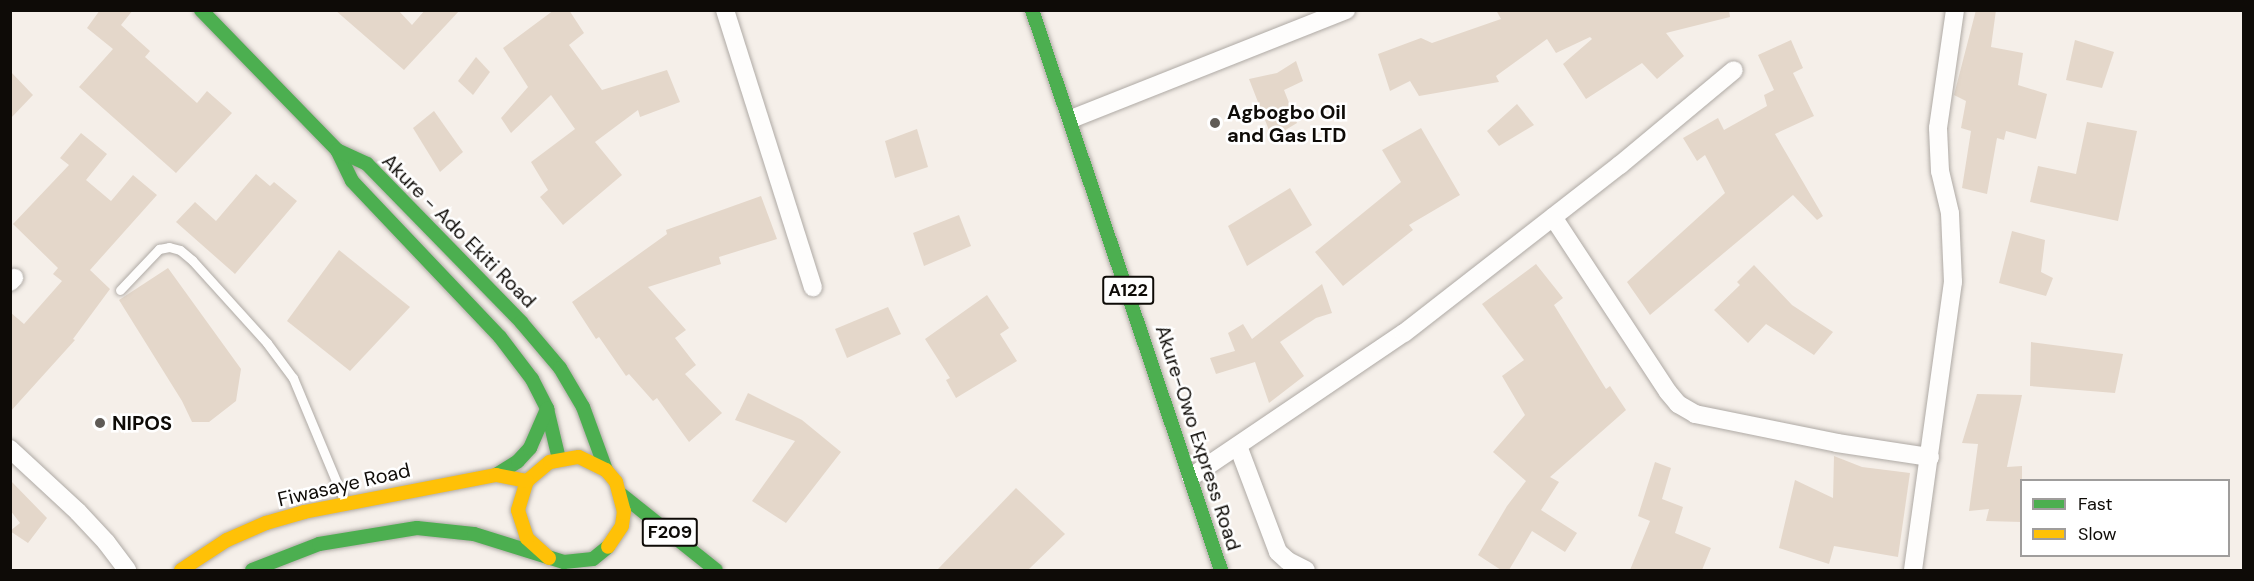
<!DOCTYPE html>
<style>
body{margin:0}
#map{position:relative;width:2254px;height:581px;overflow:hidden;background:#f5efe9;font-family:"DM Sans",sans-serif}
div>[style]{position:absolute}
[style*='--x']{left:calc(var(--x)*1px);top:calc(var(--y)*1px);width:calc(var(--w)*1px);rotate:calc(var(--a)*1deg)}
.building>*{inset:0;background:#e4d7ca}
.roads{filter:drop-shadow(0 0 2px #afaaa5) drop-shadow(0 0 2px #afaaa5)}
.lane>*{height:9px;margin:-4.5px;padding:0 4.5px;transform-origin:4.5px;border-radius:4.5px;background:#fefdfc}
.street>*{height:18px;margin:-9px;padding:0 9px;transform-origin:9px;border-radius:9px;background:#fefdfc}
.fast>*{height:14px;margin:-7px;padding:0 7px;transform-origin:7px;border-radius:7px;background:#4caf50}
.slow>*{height:14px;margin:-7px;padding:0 7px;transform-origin:7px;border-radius:7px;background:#ffc107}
.dots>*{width:16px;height:16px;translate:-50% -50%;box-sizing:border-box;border:3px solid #fff;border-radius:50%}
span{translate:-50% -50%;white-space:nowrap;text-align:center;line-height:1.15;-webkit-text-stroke:5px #fff;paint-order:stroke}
.shield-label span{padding:2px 4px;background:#fff;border:2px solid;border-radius:4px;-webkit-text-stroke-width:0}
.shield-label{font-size:18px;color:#0e0b07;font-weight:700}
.poi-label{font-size:20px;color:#0e0b07;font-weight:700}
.left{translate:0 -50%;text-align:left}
.street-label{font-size:20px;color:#0e0b07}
.frame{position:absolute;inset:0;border:12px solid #0e0b07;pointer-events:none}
.legend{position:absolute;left:2020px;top:479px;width:210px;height:78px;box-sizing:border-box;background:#fff;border:2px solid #9f9d9c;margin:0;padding:8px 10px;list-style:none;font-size:18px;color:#0e0b07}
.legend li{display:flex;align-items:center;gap:12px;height:30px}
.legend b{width:30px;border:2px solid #9f9d9c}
</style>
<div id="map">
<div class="building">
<div style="clip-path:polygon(100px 10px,133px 10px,121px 25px,150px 51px,145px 57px,197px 103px,207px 91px,232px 113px,176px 173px,79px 87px,113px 49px,87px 28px)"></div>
<div style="clip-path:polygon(335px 10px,398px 10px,412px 25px,425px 10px,460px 10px,404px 70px)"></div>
<div style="clip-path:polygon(554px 10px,569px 10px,584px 33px,569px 45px,602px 90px,667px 70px,680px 102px,640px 117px,638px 110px,595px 142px,622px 175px,563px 225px,540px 197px,548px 190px,531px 162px,575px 129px,551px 95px,511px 133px,501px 118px,528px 87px,503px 48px)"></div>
<div style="clip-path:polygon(1496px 10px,1729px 10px,1730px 17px,1666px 33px,1684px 56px,1657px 79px,1642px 63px,1586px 99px,1563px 64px,1592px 39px,1590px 37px,1556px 53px,1547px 39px,1496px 76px,1499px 82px,1419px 96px,1410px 81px,1390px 91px,1378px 54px,1421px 38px,1432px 43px,1501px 19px)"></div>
<div style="clip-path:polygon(1976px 10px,1996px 10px,1991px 47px,2023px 53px,2018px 85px,2047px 94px,2036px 139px,2006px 131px,2004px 140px,1997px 138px,1987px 194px,1962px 188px,1971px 131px,1961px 128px,1966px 101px,1954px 95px)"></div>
<div style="clip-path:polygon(1791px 40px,1803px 68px,1793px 73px,1814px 116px,1775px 134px,1823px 216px,1817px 220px,1793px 195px,1650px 315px,1627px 282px,1725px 193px,1705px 155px,1697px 161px,1683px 138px,1718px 118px,1724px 130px,1767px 106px,1764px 95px,1774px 90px,1758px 55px)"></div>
<div style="clip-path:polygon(2075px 40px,2114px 52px,2102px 88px,2066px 80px)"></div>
<div style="clip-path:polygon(476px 57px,490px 72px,473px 95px,458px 81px)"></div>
<div style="clip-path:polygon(1296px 61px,1303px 81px,1284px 90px,1297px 123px,1272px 138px,1249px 79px,1277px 73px)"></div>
<div style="clip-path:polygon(10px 71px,33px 95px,10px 119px)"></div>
<div style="clip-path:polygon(1517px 104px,1534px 125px,1499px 146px,1487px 131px)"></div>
<div style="clip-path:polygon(434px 111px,463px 152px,440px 172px,413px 128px)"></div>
<div style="clip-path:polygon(2087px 122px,2137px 131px,2118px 221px,2030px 202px,2038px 166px,2076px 174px)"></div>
<div style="clip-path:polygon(1421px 128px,1460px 195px,1409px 225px,1413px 230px,1343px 286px,1315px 252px,1401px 182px,1382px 150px)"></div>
<div style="clip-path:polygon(917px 129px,928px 167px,895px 178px,885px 141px)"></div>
<div style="clip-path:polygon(81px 133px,107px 154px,86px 180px,111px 201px,133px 175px,157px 195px,90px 270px,110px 289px,73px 339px,75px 340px,10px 412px,10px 312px,24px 324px,62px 281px,53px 274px,58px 268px,13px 224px,69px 165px,60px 158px)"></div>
<div style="clip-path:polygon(256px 174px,270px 186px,274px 182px,297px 201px,235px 274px,176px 222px,195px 202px,216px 221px)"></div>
<div style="clip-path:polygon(1290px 188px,1312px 225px,1247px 266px,1228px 226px)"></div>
<div style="clip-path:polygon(761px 196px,777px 239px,719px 257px,721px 264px,648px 287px,686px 330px,675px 338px,696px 365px,685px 374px,722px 413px,689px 442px,657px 398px,653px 401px,629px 374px,626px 376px,599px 337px,596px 339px,572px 302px,667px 234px,666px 230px)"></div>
<div style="clip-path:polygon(959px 215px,971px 246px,924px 266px,913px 233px)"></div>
<div style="clip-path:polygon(2012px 231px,2045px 240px,2041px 272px,2053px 278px,2046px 296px,1999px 283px)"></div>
<div style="clip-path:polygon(339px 250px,410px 307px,350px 371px,287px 321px)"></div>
<div style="clip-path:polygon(1536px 264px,1563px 298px,1554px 305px,1606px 389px,1610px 386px,1626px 410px,1550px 477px,1559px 482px,1541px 510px,1577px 533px,1565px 552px,1532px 531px,1509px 570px,1501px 570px,1478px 555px,1507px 506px,1526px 481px,1493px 452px,1525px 415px,1502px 376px,1524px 360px,1482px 304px)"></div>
<div style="clip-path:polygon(1754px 265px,1792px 305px,1833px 332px,1814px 355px,1766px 324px,1748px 343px,1714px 310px,1740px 285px,1737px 282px)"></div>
<div style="clip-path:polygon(168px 268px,241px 369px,236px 401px,209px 422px,192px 422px,182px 401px,119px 300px)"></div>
<div style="clip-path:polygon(1322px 284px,1332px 313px,1316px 318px,1280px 342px,1304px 376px,1269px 403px,1255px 362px,1216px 374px,1210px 358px,1235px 351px,1228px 333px,1243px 324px,1252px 339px)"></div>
<div style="clip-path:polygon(987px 295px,1009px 328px,1000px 334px,1017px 361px,956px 398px,946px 380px,950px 378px,925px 339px)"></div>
<div style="clip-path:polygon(888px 307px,901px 334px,847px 358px,835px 329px)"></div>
<div style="clip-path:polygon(2031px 342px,2123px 354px,2115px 393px,2030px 386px)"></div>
<div style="clip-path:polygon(748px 393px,802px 420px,841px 452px,786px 523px,752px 501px,795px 441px,735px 420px)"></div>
<div style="clip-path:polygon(1977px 394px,2022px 395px,2007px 467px,2022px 466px,2022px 522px,1986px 521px,1989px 509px,1969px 511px,1978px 444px,1962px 443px)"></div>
<div style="clip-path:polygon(1834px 456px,1862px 467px,1910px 473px,1898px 557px,1834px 546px,1829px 564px,1779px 548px,1795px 480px,1833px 498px)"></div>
<div style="clip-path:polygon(1655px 462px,1671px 468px,1662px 499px,1683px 507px,1675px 533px,1711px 548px,1702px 570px,1630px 570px,1650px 521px,1638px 516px)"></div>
<div style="clip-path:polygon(10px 480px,47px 518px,28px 543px,10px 531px,20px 523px,10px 510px)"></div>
<div style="clip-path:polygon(1016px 488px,1065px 534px,1028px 570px,937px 570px)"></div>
</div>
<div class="roads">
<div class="lane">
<div style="--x:120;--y:290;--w:57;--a:-46.4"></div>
<div style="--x:159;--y:249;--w:10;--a:-11"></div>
<div style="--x:169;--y:247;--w:11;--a:15"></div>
<div style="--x:180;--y:250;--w:16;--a:40"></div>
<div style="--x:192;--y:260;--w:112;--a:47.9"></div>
<div style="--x:267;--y:343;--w:44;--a:53.4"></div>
<div style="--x:293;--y:378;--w:132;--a:67.3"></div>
</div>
<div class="street">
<div style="--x:725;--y:10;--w:291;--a:72.4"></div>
<div style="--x:1071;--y:119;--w:296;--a:-21.6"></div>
<div style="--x:1553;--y:217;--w:209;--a:56.7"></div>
<div style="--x:1668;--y:392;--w:16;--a:50"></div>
<div style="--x:1678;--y:404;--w:20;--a:30"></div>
<div style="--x:1695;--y:414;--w:145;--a:11.5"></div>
<div style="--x:1837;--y:443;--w:94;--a:8.6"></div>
<div style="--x:10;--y:282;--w:6;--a:-45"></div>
<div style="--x:1238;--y:446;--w:113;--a:69.3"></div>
<div style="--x:1278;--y:552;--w:13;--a:42"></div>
<div style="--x:1288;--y:561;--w:20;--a:27"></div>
<div style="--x:10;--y:449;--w:93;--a:42.8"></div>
<div style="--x:78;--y:512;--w:41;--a:47"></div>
<div style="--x:106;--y:542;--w:35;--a:53"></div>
<div style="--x:1191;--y:477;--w:257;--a:-34.1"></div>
<div style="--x:1404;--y:333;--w:274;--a:-37.9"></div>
<div style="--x:1620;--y:165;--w:148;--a:-39.8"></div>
<div style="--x:1913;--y:570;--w:291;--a:-82.1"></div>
<div style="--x:1953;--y:282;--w:69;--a:-92.5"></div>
<div style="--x:1950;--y:213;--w:43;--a:-103.4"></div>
<div style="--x:1940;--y:171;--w:43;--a:-92.7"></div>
<div style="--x:1938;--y:128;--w:119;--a:-81.8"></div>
</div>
<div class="fast">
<div style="--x:201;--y:10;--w:195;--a:45.8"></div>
<div style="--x:337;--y:150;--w:34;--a:64"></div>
<div style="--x:352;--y:181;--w:215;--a:46.5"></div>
<div style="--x:500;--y:337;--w:53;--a:52.7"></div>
<div style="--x:532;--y:379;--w:34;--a:63"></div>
<div style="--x:547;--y:409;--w:51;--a:76.5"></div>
<div style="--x:1032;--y:10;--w:591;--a:71.35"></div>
<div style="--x:337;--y:150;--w:33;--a:25"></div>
<div style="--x:367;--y:164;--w:221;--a:45.7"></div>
<div style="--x:521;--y:322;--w:60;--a:49.7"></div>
<div style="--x:560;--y:368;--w:45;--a:59.5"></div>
<div style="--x:583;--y:407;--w:67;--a:69.9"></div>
<div style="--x:496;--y:475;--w:26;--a:-32"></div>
<div style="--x:518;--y:461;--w:18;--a:-47"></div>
<div style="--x:530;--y:448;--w:43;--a:-66.4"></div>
<div style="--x:622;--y:495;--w:120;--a:38.6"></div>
<div style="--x:252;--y:570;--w:72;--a:-21.2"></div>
<div style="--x:319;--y:544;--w:99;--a:-9.3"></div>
<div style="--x:417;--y:528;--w:57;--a:6"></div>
<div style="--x:474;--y:534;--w:94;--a:17.3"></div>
<div style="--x:564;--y:562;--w:29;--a:-6"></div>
<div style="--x:593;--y:559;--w:19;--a:-39"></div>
</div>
<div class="slow">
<div style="--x:549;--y:558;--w:30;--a:-138"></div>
<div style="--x:527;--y:538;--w:29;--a:-108"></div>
<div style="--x:518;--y:510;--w:30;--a:-73"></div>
<div style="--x:527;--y:481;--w:30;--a:-40"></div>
<div style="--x:550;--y:462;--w:29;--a:-10"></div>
<div style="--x:579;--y:457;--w:30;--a:26"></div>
<div style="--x:606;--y:470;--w:16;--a:50"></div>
<div style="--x:616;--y:482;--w:30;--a:75"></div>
<div style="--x:624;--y:511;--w:15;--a:98"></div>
<div style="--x:622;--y:526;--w:25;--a:124"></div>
<div style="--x:181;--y:570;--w:55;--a:-33.1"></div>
<div style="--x:227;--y:540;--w:43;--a:-23.6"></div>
<div style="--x:266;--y:523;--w:40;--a:-16"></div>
<div style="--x:304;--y:512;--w:196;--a:-10.9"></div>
<div style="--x:496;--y:475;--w:32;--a:11"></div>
</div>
</div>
<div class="dots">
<div style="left:1215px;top:123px;background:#5f5b56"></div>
<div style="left:100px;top:423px;background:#5f5b56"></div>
</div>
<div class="shield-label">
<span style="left:1128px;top:290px">A122</span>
<span style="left:670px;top:532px">F209</span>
</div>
<div class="poi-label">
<span class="left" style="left:1227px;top:124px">Agbogbo Oil<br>and Gas LTD</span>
<span class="left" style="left:112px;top:423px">NIPOS</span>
</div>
<div class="street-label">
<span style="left:459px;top:231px;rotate:45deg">Akure - Ado Ekiti Road</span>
<span style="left:1198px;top:438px;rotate:72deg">Akure-Owo Express Road</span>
<span style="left:344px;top:485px;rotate:-13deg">Fiwasaye Road</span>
</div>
<div class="frame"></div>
<ul class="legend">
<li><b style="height:8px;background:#4caf50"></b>Fast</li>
<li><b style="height:8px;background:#ffc107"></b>Slow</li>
</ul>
</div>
